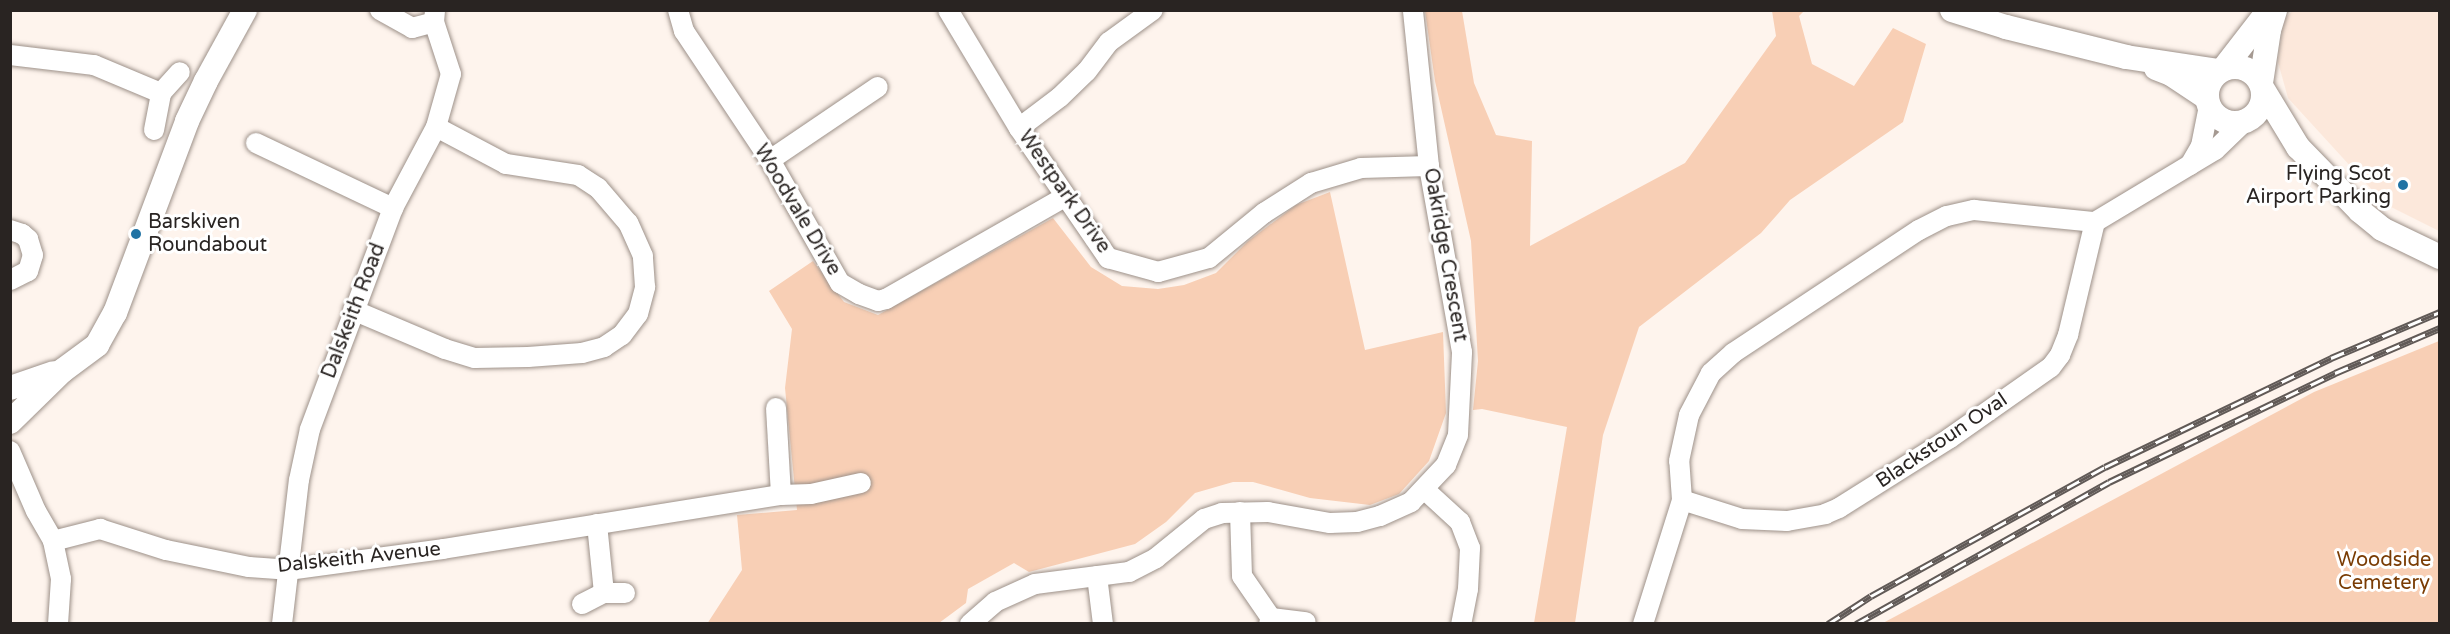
<!DOCTYPE html>
<style>
body{margin:0}
#map{position:relative;width:2450px;height:634px;overflow:hidden;background:#fef4ed;font-family:"Varela Round",sans-serif}
div>[style]{position:absolute}
[style*='--x']{left:calc(var(--x)*1px);top:calc(var(--y)*1px);width:calc(var(--w)*1px);rotate:calc(var(--a)*1deg)}
.built>*{inset:0;background:#fce8db}
.green>*{inset:0;background:#f8cfb5}
.roads{filter:drop-shadow(0 0 2px #9d9189) drop-shadow(0 0 2px #9d9189)}
.minor>*{height:20px;margin:-10px;padding:0 10px;transform-origin:10px;border-radius:10px;background:#fff}
.tertiary>*{height:24px;margin:-12px;padding:0 12px;transform-origin:12px;border-radius:12px;background:#fff}
.tertiary>.ring{margin:-12px;padding:0;box-sizing:content-box;background:none;border:24px solid #fff;border-radius:50%}
.rail>*{height:7px;margin-top:-3.5px;transform-origin:0;background:repeating-linear-gradient(90deg,#fff 0 14px,#615a57 0 28px);box-sizing:border-box;border-block:2px solid #615a57}
.dots>*{width:16px;height:16px;translate:-50% -50%;box-sizing:border-box;border:3px solid #fff;border-radius:50%}
span{translate:-50% -50%;white-space:nowrap;text-align:center;line-height:1.15;-webkit-text-stroke:6px #fff;paint-order:stroke}
.poi-label{font-size:20px;color:#292422}
.right{translate:-100% -50%;text-align:right}
.left{translate:0 -50%;text-align:left}
.street-label{font-size:20px;color:#292422}
.park-label{font-size:20px;color:#7a3c04}
.frame{position:absolute;inset:0;border:12px solid #292422;pointer-events:none}
</style>
<div id="map">
<div class="built">
<div style="clip-path:polygon(2292px 11px,2439px 11px,2439px 231px,2385px 204px,2288px 98px,2278px 62px,2283px 21px)"></div>
</div>
<div class="green">
<div style="clip-path:polygon(1425px 11px,1462px 11px,1474px 83px,1496px 135px,1532px 141px,1530px 246px,1685px 163px,1776px 36px,1772px 11px,1804px 11px,1799px 16px,1812px 64px,1854px 86px,1893px 28px,1926px 44px,1903px 122px,1790px 200px,1761px 233px,1639px 327px,1603px 435px,1575px 623px,1534px 623px,1567px 427px,1482px 409px,1473px 410px,1478px 361px,1471px 241px,1435px 81px)"></div>
<div style="clip-path:polygon(1330px 192px,1365px 350px,1443px 332px,1446px 413px,1429px 461px,1399px 494px,1370px 505px,1310px 498px,1253px 482px,1233px 482px,1195px 493px,1166px 522px,1135px 544px,1029px 572px,1014px 563px,968px 589px,966px 603px,939px 623px,707px 624px,742px 570px,737px 515px,797px 510px,785px 388px,792px 329px,769px 291px,813px 261px,844px 302px,878px 315px,1053px 218px,1091px 267px,1122px 286px,1158px 289px,1184px 285px,1216px 273px,1247px 242px,1296px 205px)"></div>
<div style="clip-path:polygon(2439px 341px,2439px 623px,1883px 623px,2314px 392px)"></div>
</div>
<div class="roads">
<div class="minor">
<div style="--x:380;--y:10;--w:37;--a:29"></div>
<div style="--x:412;--y:28;--w:23;--a:-15"></div>
<div style="--x:678;--y:10;--w:22;--a:74"></div>
<div style="--x:684;--y:31;--w:155;--a:56.3"></div>
<div style="--x:770;--y:160;--w:142;--a:60.4"></div>
<div style="--x:840;--y:283;--w:22;--a:30"></div>
<div style="--x:859;--y:294;--w:20;--a:20"></div>
<div style="--x:878;--y:301;--w:8;--a:-14"></div>
<div style="--x:886;--y:299;--w:206;--a:-29.7"></div>
<div style="--x:948;--y:10;--w:138;--a:59"></div>
<div style="--x:1019;--y:128;--w:158;--a:55.6"></div>
<div style="--x:1108;--y:258;--w:52;--a:15.6"></div>
<div style="--x:1158;--y:272;--w:53;--a:-15.4"></div>
<div style="--x:1209;--y:258;--w:71;--a:-39.3"></div>
<div style="--x:1264;--y:213;--w:56;--a:-32.6"></div>
<div style="--x:1311;--y:183;--w:52;--a:-16.7"></div>
<div style="--x:1361;--y:168;--w:68;--a:-1.7"></div>
<div style="--x:10;--y:55;--w:85;--a:6.8"></div>
<div style="--x:94;--y:65;--w:73;--a:22.7"></div>
<div style="--x:161;--y:93;--w:28;--a:-48"></div>
<div style="--x:1019;--y:128;--w:51;--a:-37.1"></div>
<div style="--x:1060;--y:97;--w:37;--a:-44"></div>
<div style="--x:1087;--y:71;--w:36;--a:-53"></div>
<div style="--x:1109;--y:42;--w:54;--a:-36"></div>
<div style="--x:154;--y:130;--w:38;--a:-79"></div>
<div style="--x:256;--y:143;--w:152;--a:25.4"></div>
<div style="--x:770;--y:160;--w:130;--a:-34.1"></div>
<div style="--x:2190;--y:165;--w:22;--a:-60"></div>
<div style="--x:2201;--y:146;--w:41;--a:-78.7"></div>
<div style="--x:10;--y:230;--w:13;--a:18"></div>
<div style="--x:22;--y:234;--w:8;--a:40"></div>
<div style="--x:28;--y:239;--w:17;--a:73"></div>
<div style="--x:33;--y:255;--w:17;--a:107"></div>
<div style="--x:28;--y:271;--w:20;--a:153"></div>
<div style="--x:353;--y:310;--w:100;--a:23"></div>
<div style="--x:445;--y:349;--w:31;--a:17"></div>
<div style="--x:475;--y:358;--w:53;--a:-1.1"></div>
<div style="--x:528;--y:357;--w:54;--a:-4.2"></div>
<div style="--x:582;--y:353;--w:23;--a:-15"></div>
<div style="--x:604;--y:347;--w:22;--a:-34"></div>
<div style="--x:622;--y:335;--w:26;--a:-53"></div>
<div style="--x:638;--y:314;--w:28;--a:-75"></div>
<div style="--x:645;--y:287;--w:31;--a:-94"></div>
<div style="--x:643;--y:256;--w:36;--a:-114"></div>
<div style="--x:628;--y:223;--w:46;--a:-130.6"></div>
<div style="--x:598;--y:188;--w:24;--a:-147"></div>
<div style="--x:578;--y:175;--w:73;--a:-171.3"></div>
<div style="--x:506;--y:164;--w:79;--a:-152.1"></div>
<div style="--x:776;--y:408;--w:87;--a:86.7"></div>
<div style="--x:10;--y:451;--w:65;--a:66.6"></div>
<div style="--x:36;--y:511;--w:34;--a:60"></div>
<div style="--x:53;--y:541;--w:39;--a:78"></div>
<div style="--x:61;--y:579;--w:45;--a:93.8"></div>
<div style="--x:1424;--y:489;--w:49;--a:42.5"></div>
<div style="--x:1460;--y:522;--w:28;--a:69"></div>
<div style="--x:1470;--y:548;--w:41;--a:92.8"></div>
<div style="--x:1468;--y:589;--w:36;--a:101"></div>
<div style="--x:1682;--y:500;--w:63;--a:17.6"></div>
<div style="--x:1742;--y:519;--w:45;--a:2.5"></div>
<div style="--x:1787;--y:521;--w:39;--a:-10"></div>
<div style="--x:1825;--y:514;--w:15;--a:-23"></div>
<div style="--x:1839;--y:508;--w:131;--a:-32.2"></div>
<div style="--x:1950;--y:438;--w:123;--a:-35.1"></div>
<div style="--x:2051;--y:367;--w:15;--a:-53"></div>
<div style="--x:2060;--y:355;--w:22;--a:-68"></div>
<div style="--x:2068;--y:335;--w:116;--a:-76.6"></div>
<div style="--x:1240;--y:512;--w:64;--a:88.2"></div>
<div style="--x:1242;--y:576;--w:51;--a:55.4"></div>
<div style="--x:1271;--y:618;--w:6;--a:108"></div>
<div style="--x:597;--y:524;--w:69;--a:84.2"></div>
<div style="--x:53;--y:541;--w:49;--a:-14.3"></div>
<div style="--x:100;--y:529;--w:69;--a:17.7"></div>
<div style="--x:166;--y:550;--w:85;--a:11.6"></div>
<div style="--x:249;--y:567;--w:39;--a:4"></div>
<div style="--x:288;--y:570;--w:156;--a:-7.7"></div>
<div style="--x:443;--y:549;--w:342;--a:-9.1"></div>
<div style="--x:781;--y:495;--w:30;--a:-2"></div>
<div style="--x:811;--y:494;--w:51;--a:-12.4"></div>
<div style="--x:1097;--y:576;--w:48;--a:82.9"></div>
<div style="--x:582;--y:604;--w:25;--a:-27"></div>
<div style="--x:604;--y:593;--w:21;--a:0"></div>
<div style="--x:1271;--y:618;--w:35;--a:7"></div>
<div style="--x:282;--y:624;--w:145;--a:-83.3"></div>
<div style="--x:299;--y:480;--w:52;--a:-77.8"></div>
<div style="--x:310;--y:429;--w:236;--a:-69.4"></div>
<div style="--x:393;--y:208;--w:92;--a:-62"></div>
<div style="--x:436;--y:127;--w:55;--a:-74.2"></div>
<div style="--x:451;--y:74;--w:55;--a:-108.1"></div>
<div style="--x:434;--y:22;--w:12;--a:-85"></div>
<div style="--x:970;--y:624;--w:33;--a:-41"></div>
<div style="--x:995;--y:602;--w:44;--a:-24.2"></div>
<div style="--x:1035;--y:584;--w:95;--a:-7.3"></div>
<div style="--x:1129;--y:572;--w:30;--a:-27"></div>
<div style="--x:1156;--y:558;--w:62;--a:-39.1"></div>
<div style="--x:1204;--y:519;--w:19;--a:-18"></div>
<div style="--x:1222;--y:513;--w:46;--a:-1.2"></div>
<div style="--x:1268;--y:512;--w:63;--a:10.1"></div>
<div style="--x:1330;--y:523;--w:27;--a:-2"></div>
<div style="--x:1357;--y:522;--w:24;--a:-15"></div>
<div style="--x:1380;--y:516;--w:34;--a:-24"></div>
<div style="--x:1411;--y:502;--w:51;--a:-46.6"></div>
<div style="--x:1446;--y:465;--w:32;--a:-68"></div>
<div style="--x:1458;--y:435;--w:83;--a:-87.2"></div>
<div style="--x:1462;--y:352;--w:189;--a:-100.1"></div>
<div style="--x:1429;--y:166;--w:157;--a:-95.9"></div>
<div style="--x:1643;--y:624;--w:130;--a:-72.5"></div>
<div style="--x:1682;--y:500;--w:39;--a:-94"></div>
<div style="--x:1679;--y:461;--w:47;--a:-77.7"></div>
<div style="--x:1689;--y:415;--w:47;--a:-62.4"></div>
<div style="--x:1711;--y:373;--w:30;--a:-42"></div>
<div style="--x:1733;--y:353;--w:223;--a:-33.5"></div>
<div style="--x:1919;--y:230;--w:31;--a:-27"></div>
<div style="--x:1947;--y:216;--w:28;--a:-13"></div>
<div style="--x:1974;--y:210;--w:122;--a:5.7"></div>
<div style="--x:2095;--y:222;--w:140;--a:-31"></div>
<div style="--x:2215;--y:150;--w:40;--a:-44"></div>
</div>
<div class="tertiary">
<div style="--x:1952;--y:10;--w:57;--a:17.5"></div>
<div style="--x:2006;--y:27;--w:124;--a:14"></div>
<div style="--x:2126;--y:57;--w:94;--a:8.6"></div>
<div class="ring" style="left:2207px;top:67px;width:32px;height:32px"></div>
<div style="--x:2156;--y:68;--w:16;--a:22"></div>
<div style="--x:2171;--y:74;--w:43;--a:33.7"></div>
<div style="--x:2224;--y:68;--w:73;--a:-52.2"></div>
<div style="--x:2261;--y:83;--w:54;--a:-81.4"></div>
<div style="--x:2269;--y:30;--w:21;--a:-73"></div>
<div style="--x:2264;--y:91;--w:66;--a:58.7"></div>
<div style="--x:2298;--y:147;--w:89;--a:45.9"></div>
<div style="--x:2360;--y:211;--w:28;--a:39"></div>
<div style="--x:2382;--y:229;--w:64;--a:25.8"></div>
<div style="--x:10;--y:388;--w:46;--a:-18.8"></div>
<div style="--x:10;--y:422;--w:73;--a:-44.4"></div>
<div style="--x:62;--y:371;--w:44;--a:-36.6"></div>
<div style="--x:97;--y:345;--w:37;--a:-61"></div>
<div style="--x:115;--y:313;--w:205;--a:-69.4"></div>
<div style="--x:187;--y:121;--w:44;--a:-64.6"></div>
<div style="--x:206;--y:81;--w:81;--a:-61.2"></div>
</div>
</div>
<div class="rail">
<div style="--x:1828;--y:624;--w:51;--a:-33.1"></div>
<div style="--x:1871;--y:596;--w:267;--a:-28.9"></div>
<div style="--x:2105;--y:467;--w:251;--a:-25.7"></div>
<div style="--x:2331;--y:358;--w:118;--a:-22.9"></div>
<div style="--x:1856;--y:624;--w:290;--a:-29.3"></div>
<div style="--x:2109;--y:482;--w:251;--a:-25.7"></div>
<div style="--x:2335;--y:373;--w:114;--a:-23.2"></div>
</div>
<div class="dots">
<div style="left:2403px;top:185px;background:#2073a4"></div>
<div style="left:136px;top:234px;background:#2073a4"></div>
</div>
<div class="poi-label">
<span class="right" style="left:2391px;top:186px">Flying Scot<br>Airport Parking</span>
<span class="left" style="left:148px;top:234px">Barskiven<br>Roundabout</span>
</div>
<div class="street-label">
<span style="left:1064px;top:192px;rotate:55deg">Westpark Drive</span>
<span style="left:797px;top:210px;rotate:59deg">Woodvale Drive</span>
<span style="left:1445px;top:255px;rotate:80deg">Oakridge Crescent</span>
<span style="left:354px;top:311px;rotate:-69deg">Dalskeith Road</span>
<span style="left:1942px;top:441px;rotate:-34deg">Blackstoun Oval</span>
<span style="left:359px;top:558px;rotate:-6deg">Dalskeith Avenue</span>
</div>
<div class="park-label">
<span style="left:2384px;top:572px">Woodside<br>Cemetery</span>
</div>
<div class="frame"></div>
</div>
